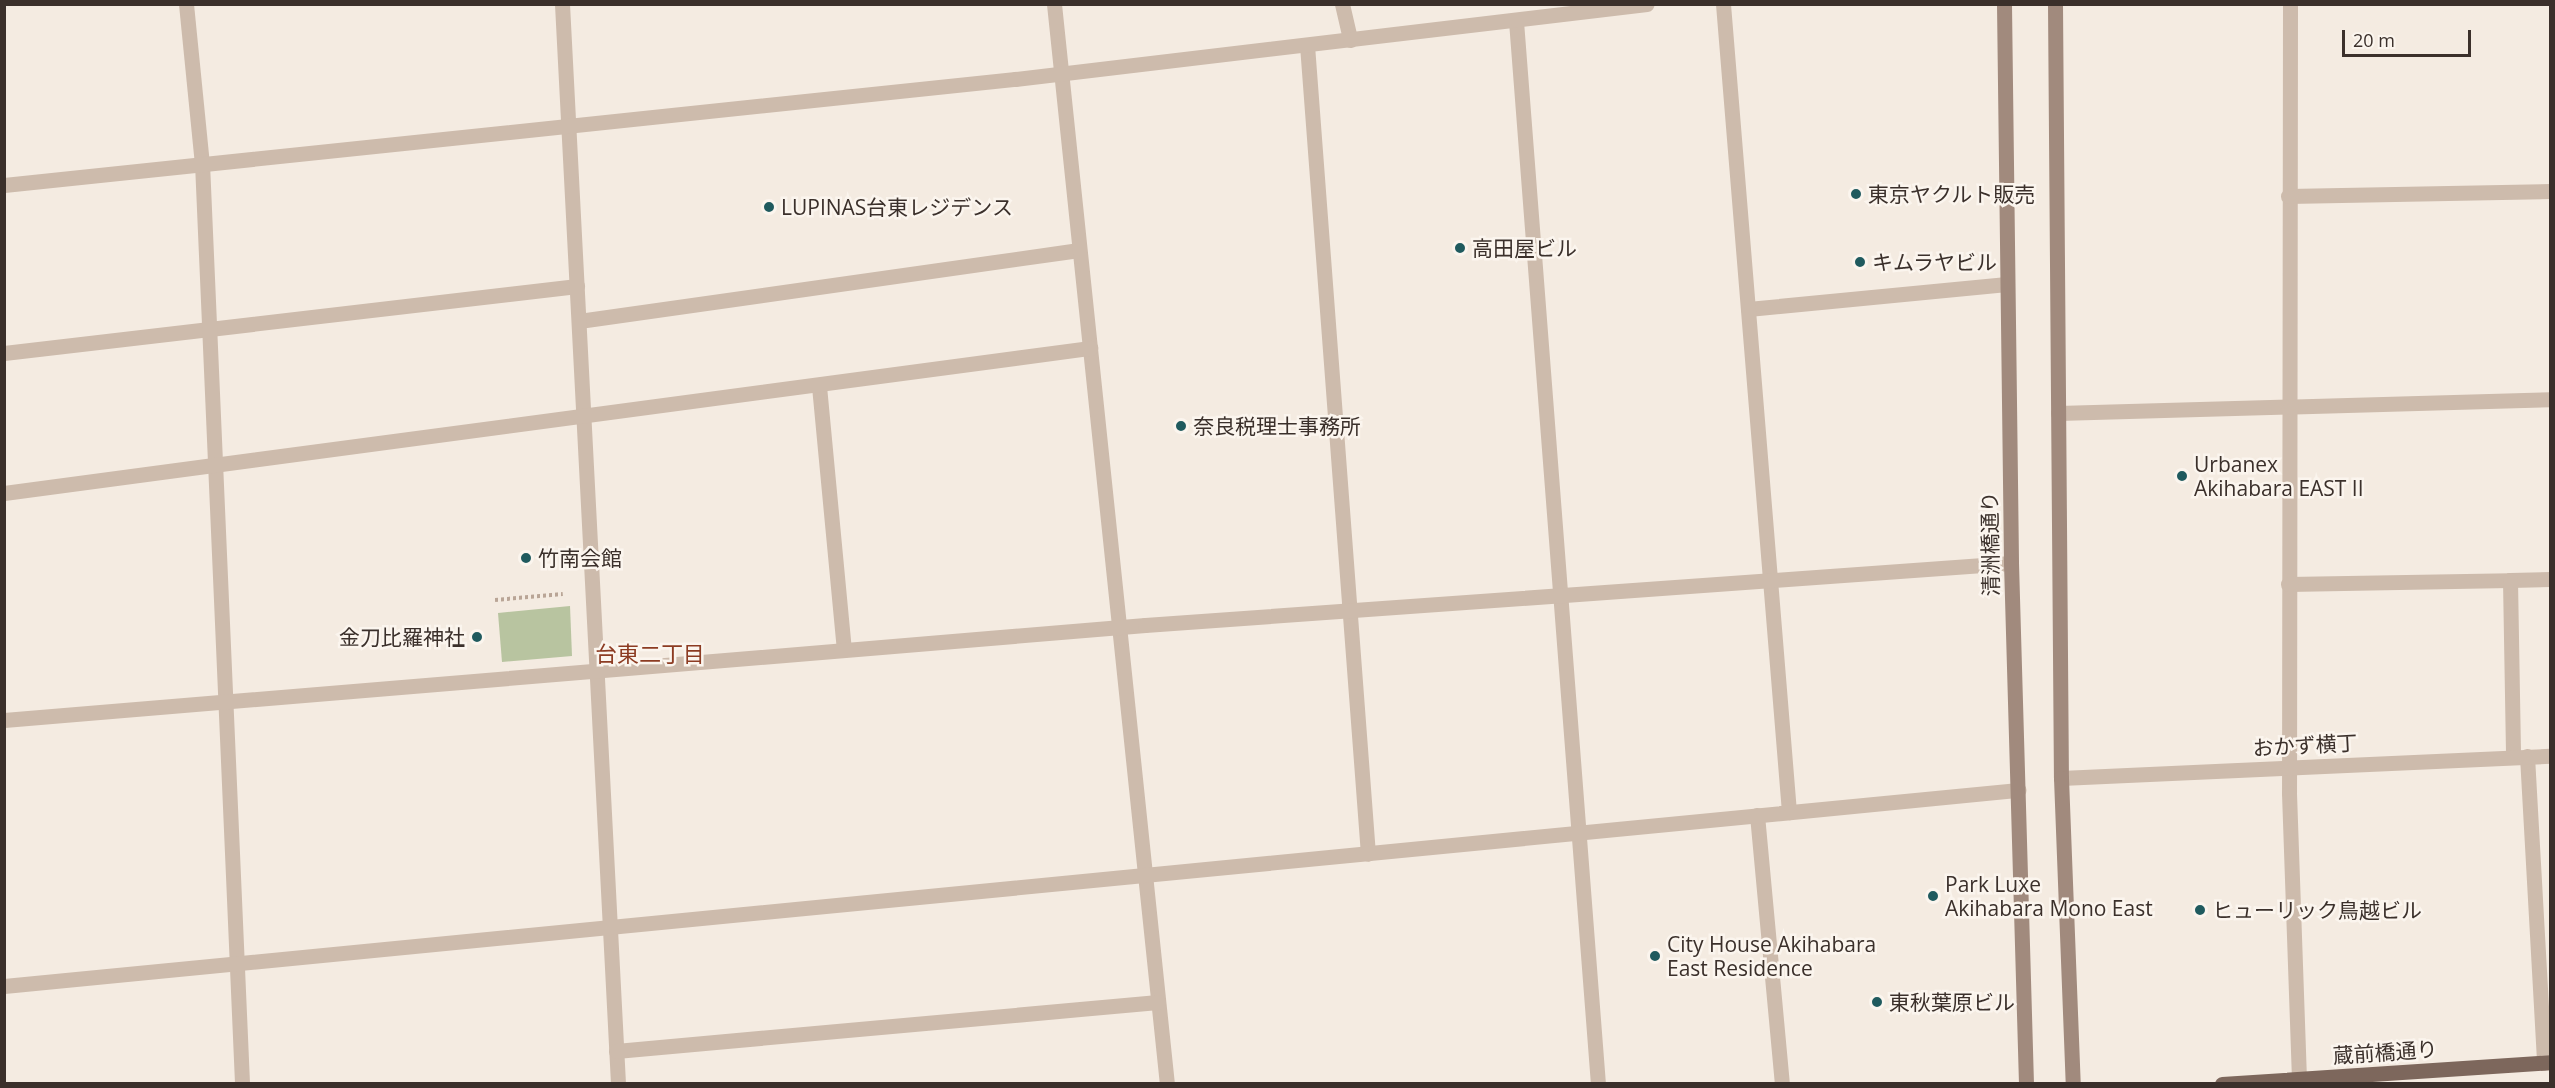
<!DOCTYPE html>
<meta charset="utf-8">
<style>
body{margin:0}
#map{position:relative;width:2555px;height:1088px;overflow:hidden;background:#f4ebe1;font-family:"Open Sans","Noto Sans JP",sans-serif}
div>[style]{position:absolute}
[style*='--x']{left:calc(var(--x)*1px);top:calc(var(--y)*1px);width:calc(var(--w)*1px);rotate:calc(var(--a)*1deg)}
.green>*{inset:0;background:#b8c4a0}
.path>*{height:4px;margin-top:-2px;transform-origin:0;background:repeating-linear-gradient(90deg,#b9a596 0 3px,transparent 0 6px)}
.lane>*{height:15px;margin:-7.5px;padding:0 7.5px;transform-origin:7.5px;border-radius:7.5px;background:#cdbbac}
.street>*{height:15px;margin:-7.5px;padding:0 7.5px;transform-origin:7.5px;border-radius:7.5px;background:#cdbbac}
.secondary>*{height:15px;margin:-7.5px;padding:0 7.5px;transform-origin:7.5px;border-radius:7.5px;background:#a18a7d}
.primary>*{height:15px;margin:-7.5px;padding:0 7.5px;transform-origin:7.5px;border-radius:7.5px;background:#7d675c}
.dots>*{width:16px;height:16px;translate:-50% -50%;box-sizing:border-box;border:3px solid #fbf5ee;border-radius:50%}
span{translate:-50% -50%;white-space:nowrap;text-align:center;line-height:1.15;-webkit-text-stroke:5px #fbf5ee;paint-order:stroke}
.poi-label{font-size:21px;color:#3b302b}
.left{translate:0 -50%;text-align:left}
.right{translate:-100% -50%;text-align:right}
.street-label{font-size:21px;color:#3b302b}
.neighbourhood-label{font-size:22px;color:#8c3b22}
.frame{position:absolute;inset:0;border:6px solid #3b302b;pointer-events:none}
.scale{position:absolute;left:2342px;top:30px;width:129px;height:27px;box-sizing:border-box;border:3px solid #3b302b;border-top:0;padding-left:8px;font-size:18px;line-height:21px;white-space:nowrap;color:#3b302b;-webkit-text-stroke:4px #fbf5ee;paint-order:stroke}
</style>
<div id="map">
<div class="green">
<div style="clip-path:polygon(570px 606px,572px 656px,502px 662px,498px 613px)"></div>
</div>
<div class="path">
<div style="--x:495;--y:600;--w:68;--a:-5"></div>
</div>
<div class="lane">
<div style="--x:1748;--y:309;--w:260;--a:-5.5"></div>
<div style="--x:579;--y:321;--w:505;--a:-8.08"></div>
<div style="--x:4;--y:353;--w:577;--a:-6.67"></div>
<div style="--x:819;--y:386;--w:265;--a:84.6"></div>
<div style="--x:2510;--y:580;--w:40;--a:-1.4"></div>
<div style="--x:1757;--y:815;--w:270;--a:84.7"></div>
</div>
<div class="street">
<div style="--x:186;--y:4;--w:160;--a:84.3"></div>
<div style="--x:202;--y:163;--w:922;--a:87.51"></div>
<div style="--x:562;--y:4;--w:1081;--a:87.03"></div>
<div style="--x:1054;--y:4;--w:1086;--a:84.03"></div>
<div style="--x:1342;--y:4;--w:37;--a:77"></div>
<div style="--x:1723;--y:4;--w:811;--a:85.33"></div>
<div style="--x:2290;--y:4;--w:789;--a:90.07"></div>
<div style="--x:2289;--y:793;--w:286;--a:88"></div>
<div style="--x:1516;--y:21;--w:1066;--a:85.59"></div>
<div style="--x:1307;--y:45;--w:811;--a:85.69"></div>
<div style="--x:4;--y:185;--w:1017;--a:-5.99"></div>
<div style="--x:1015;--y:79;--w:636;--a:-6.77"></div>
<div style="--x:2288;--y:196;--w:262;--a:-1.1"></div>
<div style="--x:2058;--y:413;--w:492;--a:-1.6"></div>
<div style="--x:4;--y:493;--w:1096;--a:-7.61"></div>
<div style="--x:2288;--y:584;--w:222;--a:-1"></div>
<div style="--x:2510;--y:580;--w:176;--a:89"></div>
<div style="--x:4;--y:720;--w:1145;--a:-4.76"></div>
<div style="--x:1145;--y:625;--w:868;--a:-4.1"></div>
<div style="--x:2527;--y:756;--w:307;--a:86.8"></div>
<div style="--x:2061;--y:778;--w:489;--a:-2.6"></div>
<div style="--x:4;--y:986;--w:2024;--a:-5.56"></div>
<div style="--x:616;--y:1051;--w:544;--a:-5.17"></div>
</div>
<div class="secondary">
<div style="--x:2004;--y:4;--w:559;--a:89.28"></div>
<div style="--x:2011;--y:563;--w:521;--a:88.35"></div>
<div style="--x:2055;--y:4;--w:774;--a:89.56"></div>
<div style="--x:2061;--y:778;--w:306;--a:87.8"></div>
</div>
<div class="primary">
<div style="--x:2222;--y:1084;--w:329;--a:-3.8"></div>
</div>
<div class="dots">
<div style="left:1856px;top:194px;background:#1f5a5e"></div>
<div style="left:769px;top:207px;background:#1f5a5e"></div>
<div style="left:1460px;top:248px;background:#1f5a5e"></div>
<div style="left:1860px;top:262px;background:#1f5a5e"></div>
<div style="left:1181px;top:426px;background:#1f5a5e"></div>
<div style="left:2182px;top:476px;background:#1f5a5e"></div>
<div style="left:526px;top:558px;background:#1f5a5e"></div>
<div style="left:477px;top:637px;background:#1f5a5e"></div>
<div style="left:1933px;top:896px;background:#1f5a5e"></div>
<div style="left:2200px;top:910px;background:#1f5a5e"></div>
<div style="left:1655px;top:956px;background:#1f5a5e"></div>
<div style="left:1877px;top:1002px;background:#1f5a5e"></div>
</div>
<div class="poi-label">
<span class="left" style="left:1868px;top:194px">東京ヤクルト販売</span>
<span class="left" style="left:781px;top:207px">LUPINAS台東レジデンス</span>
<span class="left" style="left:1472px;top:248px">高田屋ビル</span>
<span class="left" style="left:1872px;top:262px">キムラヤビル</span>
<span class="left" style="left:1193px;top:426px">奈良税理士事務所</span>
<span class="left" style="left:2194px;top:476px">Urbanex<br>Akihabara EAST II</span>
<span class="left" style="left:538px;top:558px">竹南会館</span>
<span class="right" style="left:465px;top:637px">金刀比羅神社</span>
<span class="left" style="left:1945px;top:896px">Park Luxe<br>Akihabara Mono East</span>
<span class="left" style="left:2212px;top:910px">ヒューリック鳥越ビル</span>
<span class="left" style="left:1667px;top:956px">City House Akihabara<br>East Residence</span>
<span class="left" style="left:1889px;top:1002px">東秋葉原ビル</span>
</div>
<div class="street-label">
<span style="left:1990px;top:544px;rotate:-91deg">清洲橋通り</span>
<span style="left:2305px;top:745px;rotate:-3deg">おかず横丁</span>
<span style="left:2385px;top:1052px;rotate:-4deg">蔵前橋通り</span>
</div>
<div class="neighbourhood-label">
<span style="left:650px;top:654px">台東二丁目</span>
</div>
<div class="frame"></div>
<div class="scale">20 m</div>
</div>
